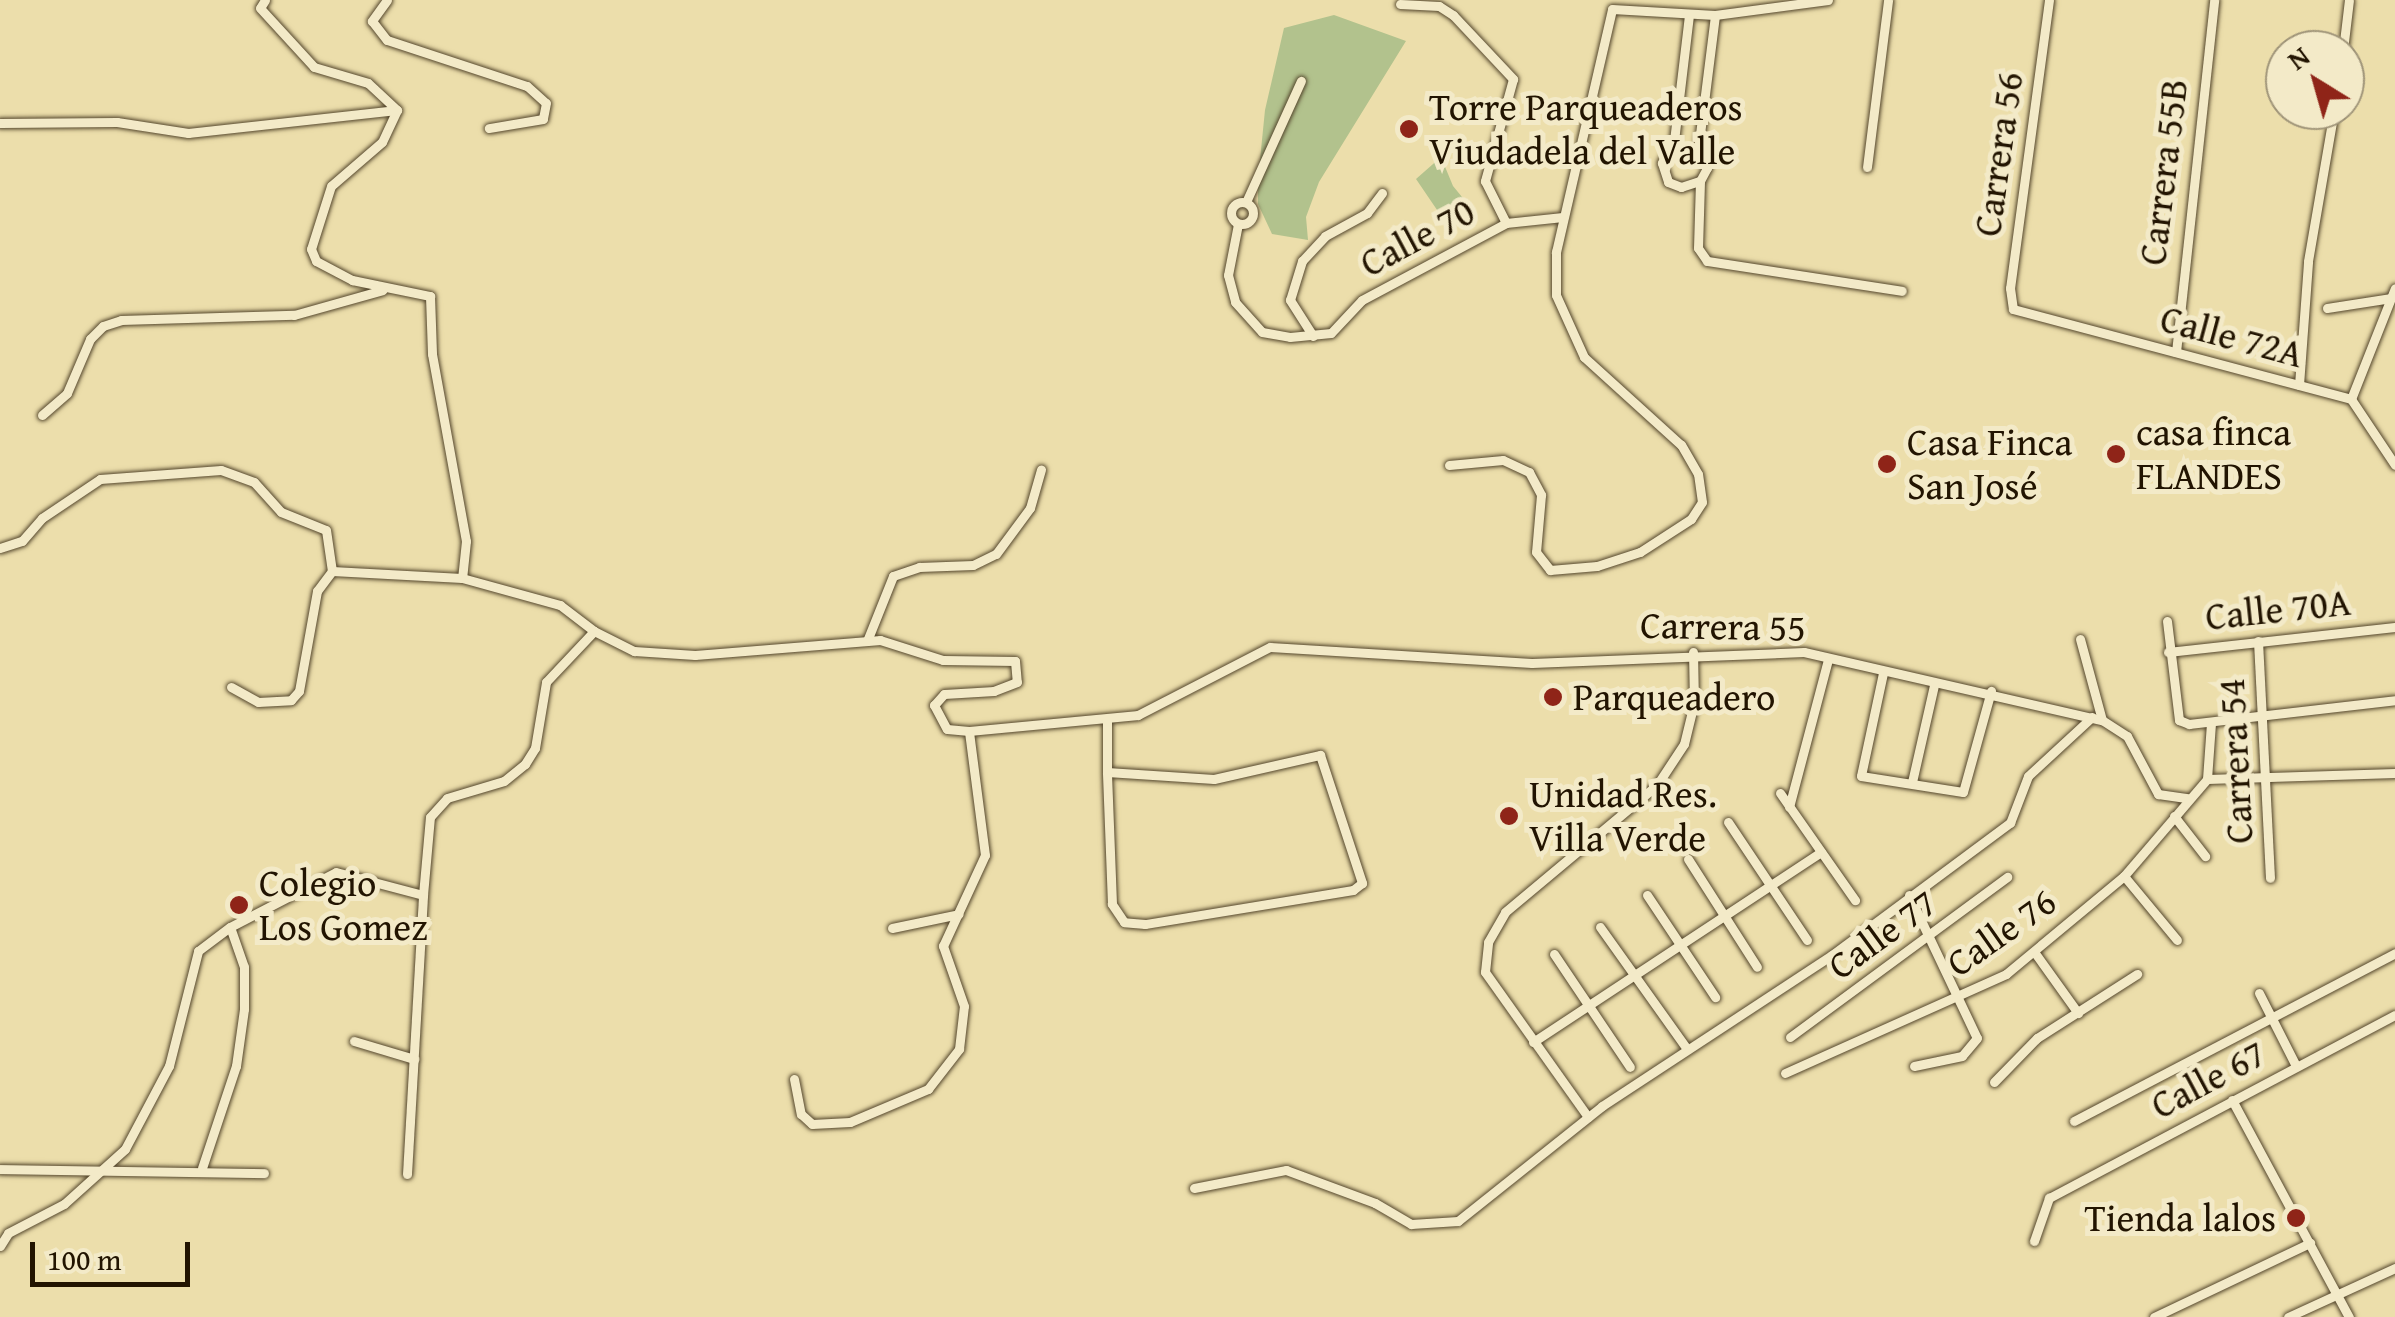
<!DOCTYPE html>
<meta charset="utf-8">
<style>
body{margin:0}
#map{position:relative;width:2395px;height:1317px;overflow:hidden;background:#ecdeab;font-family:"Gentium Book Plus",serif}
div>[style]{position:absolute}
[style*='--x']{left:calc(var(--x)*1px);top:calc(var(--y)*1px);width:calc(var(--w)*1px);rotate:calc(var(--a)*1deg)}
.green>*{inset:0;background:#b2c28d}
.roads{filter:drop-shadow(0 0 2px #54462c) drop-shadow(0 0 2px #54462c)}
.minor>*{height:9px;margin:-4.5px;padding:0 4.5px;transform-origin:4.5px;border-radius:4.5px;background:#f3eac8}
.minor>.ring{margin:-4.5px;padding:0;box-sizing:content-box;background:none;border:9px solid #f3eac8;border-radius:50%}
.dots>*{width:28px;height:28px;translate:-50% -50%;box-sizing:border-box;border:5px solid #f3eac8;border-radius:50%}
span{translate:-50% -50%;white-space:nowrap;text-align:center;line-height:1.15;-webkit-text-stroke:10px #f3eac8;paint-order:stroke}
.poi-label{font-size:38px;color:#221401}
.left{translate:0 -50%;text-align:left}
.right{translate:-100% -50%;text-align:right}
.street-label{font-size:38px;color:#221401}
.north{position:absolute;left:2265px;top:30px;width:100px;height:100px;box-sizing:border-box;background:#f3eac8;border:2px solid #9f9478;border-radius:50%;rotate:323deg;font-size:28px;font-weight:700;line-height:40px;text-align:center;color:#221401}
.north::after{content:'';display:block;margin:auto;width:35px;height:45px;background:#8f2418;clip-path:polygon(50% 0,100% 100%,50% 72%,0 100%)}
.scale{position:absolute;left:30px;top:1242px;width:160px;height:45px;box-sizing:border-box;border:5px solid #221401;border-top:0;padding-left:12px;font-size:30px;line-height:35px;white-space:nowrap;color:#221401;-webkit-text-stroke:8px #f3eac8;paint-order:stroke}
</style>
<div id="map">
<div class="green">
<div style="clip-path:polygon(1334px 15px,1406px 41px,1319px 182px,1306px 217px,1308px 240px,1272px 234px,1258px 204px,1258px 180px,1265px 110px,1284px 28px)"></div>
<div style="clip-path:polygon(1441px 157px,1453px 186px,1476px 214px,1450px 229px,1416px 179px)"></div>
</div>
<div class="roads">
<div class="minor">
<div style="--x:265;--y:0;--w:9;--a:122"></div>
<div style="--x:260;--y:8;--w:80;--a:47.5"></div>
<div style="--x:314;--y:67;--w:56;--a:16.5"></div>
<div style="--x:368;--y:83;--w:40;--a:43"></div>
<div style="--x:397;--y:110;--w:35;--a:115"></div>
<div style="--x:382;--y:142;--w:67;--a:139.2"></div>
<div style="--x:331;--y:186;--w:66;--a:107.6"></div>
<div style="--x:311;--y:249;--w:13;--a:67"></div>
<div style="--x:316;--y:261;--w:41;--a:27.8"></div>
<div style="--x:352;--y:280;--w:80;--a:11.6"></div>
<div style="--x:430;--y:296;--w:58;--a:88"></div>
<div style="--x:432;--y:354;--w:190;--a:79.7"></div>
<div style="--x:466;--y:541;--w:37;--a:96"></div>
<div style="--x:387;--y:0;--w:26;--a:126"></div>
<div style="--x:372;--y:21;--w:24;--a:52"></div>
<div style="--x:387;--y:40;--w:147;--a:18.2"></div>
<div style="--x:527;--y:86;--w:25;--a:42"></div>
<div style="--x:546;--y:103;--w:16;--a:101"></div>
<div style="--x:543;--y:119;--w:55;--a:170.5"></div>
<div style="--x:2049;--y:0;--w:291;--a:97.7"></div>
<div style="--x:2010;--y:288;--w:21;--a:82"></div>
<div style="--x:2013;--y:309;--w:350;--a:14.9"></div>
<div style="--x:2351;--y:399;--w:79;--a:56.3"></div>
<div style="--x:1400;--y:4;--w:39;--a:3"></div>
<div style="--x:1439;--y:6;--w:17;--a:33"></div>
<div style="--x:1453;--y:15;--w:88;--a:46.8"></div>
<div style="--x:1513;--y:79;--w:106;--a:105.4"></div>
<div style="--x:1485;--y:181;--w:47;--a:63.4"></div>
<div style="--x:1612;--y:9;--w:103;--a:3.3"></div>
<div style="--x:1715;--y:15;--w:114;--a:-7.6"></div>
<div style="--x:1689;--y:15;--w:126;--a:96.8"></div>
<div style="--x:1674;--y:140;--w:26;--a:118"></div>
<div style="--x:1662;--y:163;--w:20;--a:72"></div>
<div style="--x:1668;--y:182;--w:14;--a:21"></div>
<div style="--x:1681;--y:187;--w:20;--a:-18"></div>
<div style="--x:1700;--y:181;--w:15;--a:-62"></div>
<div style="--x:1707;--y:168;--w:27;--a:-107"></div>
<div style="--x:1699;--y:142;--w:128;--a:-82.8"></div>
<div style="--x:2343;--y:50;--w:50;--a:-83.2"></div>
<div style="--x:0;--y:123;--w:117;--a:-0.5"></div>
<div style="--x:117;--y:122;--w:72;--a:8.8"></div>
<div style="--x:188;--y:133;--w:210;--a:-6.3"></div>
<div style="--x:1867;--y:167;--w:168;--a:-82.8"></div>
<div style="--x:1700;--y:181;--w:67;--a:91.7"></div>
<div style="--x:1698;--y:248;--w:16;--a:55"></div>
<div style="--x:1707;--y:261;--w:197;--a:8.7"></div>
<div class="ring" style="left:1231px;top:202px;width:13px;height:13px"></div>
<div style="--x:1246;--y:202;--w:133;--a:-65.6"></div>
<div style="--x:1238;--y:224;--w:52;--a:101.1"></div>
<div style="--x:1228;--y:275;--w:28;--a:75"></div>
<div style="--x:1235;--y:302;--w:40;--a:48"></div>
<div style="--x:1262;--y:332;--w:28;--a:10"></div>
<div style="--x:1290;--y:337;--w:41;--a:-5.6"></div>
<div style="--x:1331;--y:333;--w:45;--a:-46.8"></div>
<div style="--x:1362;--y:300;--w:163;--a:-28.1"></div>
<div style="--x:1506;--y:223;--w:57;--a:-6"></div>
<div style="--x:2327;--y:308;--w:65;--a:-8.9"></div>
<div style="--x:1313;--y:336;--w:43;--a:-122.6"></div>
<div style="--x:1290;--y:300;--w:41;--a:-72.9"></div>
<div style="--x:1302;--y:261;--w:34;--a:-47"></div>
<div style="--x:1325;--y:236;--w:48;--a:-28.7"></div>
<div style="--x:1367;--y:213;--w:25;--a:-53"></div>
<div style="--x:2176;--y:352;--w:354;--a:-83.8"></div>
<div style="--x:2299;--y:385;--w:124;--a:-85.8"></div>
<div style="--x:2308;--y:261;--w:153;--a:-80.2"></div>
<div style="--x:2351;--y:399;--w:119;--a:-68.4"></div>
<div style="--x:42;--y:415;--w:33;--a:-41"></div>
<div style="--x:67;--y:393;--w:59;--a:-66.9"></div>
<div style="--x:90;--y:339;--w:18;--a:-45"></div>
<div style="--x:103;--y:326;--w:19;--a:-18"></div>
<div style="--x:121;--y:320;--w:173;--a:-1.7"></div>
<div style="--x:294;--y:315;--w:92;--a:-15.7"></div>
<div style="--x:1449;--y:465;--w:54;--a:-5.3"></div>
<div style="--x:1503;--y:460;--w:29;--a:25"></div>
<div style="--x:1529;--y:472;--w:26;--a:62"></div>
<div style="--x:1541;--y:495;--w:57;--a:95"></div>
<div style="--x:1536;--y:552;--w:23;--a:52"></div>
<div style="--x:1550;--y:570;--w:47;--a:-4.9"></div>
<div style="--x:1597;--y:566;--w:45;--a:-18"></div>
<div style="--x:1640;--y:552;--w:61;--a:-32.9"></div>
<div style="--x:1691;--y:519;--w:20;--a:-57"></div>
<div style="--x:1702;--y:502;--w:28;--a:-98"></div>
<div style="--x:1698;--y:474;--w:34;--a:-120"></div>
<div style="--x:1681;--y:445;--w:131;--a:-137.8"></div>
<div style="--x:1584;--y:357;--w:68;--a:-114.3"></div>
<div style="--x:1556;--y:295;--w:43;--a:-90"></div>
<div style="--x:1556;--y:252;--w:249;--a:-77"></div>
<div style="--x:0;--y:548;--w:23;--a:-18"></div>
<div style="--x:22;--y:541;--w:30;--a:-49"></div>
<div style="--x:42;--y:518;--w:70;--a:-33.9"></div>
<div style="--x:100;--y:479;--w:121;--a:-4.3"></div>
<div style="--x:221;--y:470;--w:35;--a:20"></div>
<div style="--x:254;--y:482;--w:40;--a:48"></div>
<div style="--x:281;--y:512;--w:48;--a:21.8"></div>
<div style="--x:326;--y:530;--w:41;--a:81.7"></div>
<div style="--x:2167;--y:621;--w:100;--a:83.1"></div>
<div style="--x:2179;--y:720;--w:11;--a:22"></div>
<div style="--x:2189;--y:724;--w:207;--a:-6.6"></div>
<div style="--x:2080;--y:639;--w:84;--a:74.8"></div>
<div style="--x:867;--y:641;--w:70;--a:-68.2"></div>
<div style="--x:893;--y:576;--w:28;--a:-19"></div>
<div style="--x:919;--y:567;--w:54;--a:-2.1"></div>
<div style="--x:973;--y:565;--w:25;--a:-26"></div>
<div style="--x:996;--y:554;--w:57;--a:-53.5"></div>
<div style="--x:1030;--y:508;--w:40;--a:-74"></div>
<div style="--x:2258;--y:641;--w:237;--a:87.1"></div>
<div style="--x:2168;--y:652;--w:228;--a:-6.3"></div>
<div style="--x:1883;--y:673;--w:105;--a:102.1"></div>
<div style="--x:1861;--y:776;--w:103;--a:8.9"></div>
<div style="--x:1963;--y:792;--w:105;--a:-74.5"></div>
<div style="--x:231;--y:687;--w:31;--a:29"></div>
<div style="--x:258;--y:702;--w:33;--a:-3"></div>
<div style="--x:291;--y:700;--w:12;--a:-48"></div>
<div style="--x:299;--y:691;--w:102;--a:-79.8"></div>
<div style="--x:317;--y:591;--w:25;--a:-53"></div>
<div style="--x:332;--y:571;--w:130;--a:3.1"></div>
<div style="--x:462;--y:578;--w:102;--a:15.4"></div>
<div style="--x:560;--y:605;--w:43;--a:37.4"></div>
<div style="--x:1107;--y:772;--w:107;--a:3.7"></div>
<div style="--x:1214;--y:779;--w:109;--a:-12.8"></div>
<div style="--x:1320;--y:755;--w:135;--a:71.8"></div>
<div style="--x:1362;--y:883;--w:11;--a:142"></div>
<div style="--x:1353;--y:890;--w:211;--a:170.7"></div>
<div style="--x:1145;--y:924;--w:21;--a:-175"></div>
<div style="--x:1124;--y:922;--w:22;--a:-124"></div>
<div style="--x:1112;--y:904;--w:132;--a:-92.2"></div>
<div style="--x:1107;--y:772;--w:53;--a:-90"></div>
<div style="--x:2207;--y:779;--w:188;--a:-1.8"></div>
<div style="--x:2207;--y:779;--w:56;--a:-85.9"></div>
<div style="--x:1912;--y:782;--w:99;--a:-77.2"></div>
<div style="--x:1780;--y:793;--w:131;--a:55"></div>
<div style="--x:1789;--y:807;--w:153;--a:-75.2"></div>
<div style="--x:2174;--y:816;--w:51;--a:52.2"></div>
<div style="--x:1728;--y:822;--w:142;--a:56.2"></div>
<div style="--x:1688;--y:859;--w:128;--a:57.4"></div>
<div style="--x:2124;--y:876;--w:83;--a:50.4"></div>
<div style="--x:1647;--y:895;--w:123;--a:56.3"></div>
<div style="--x:1909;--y:895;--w:158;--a:64.6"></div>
<div style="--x:1977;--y:1038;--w:23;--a:130"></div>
<div style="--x:1962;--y:1056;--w:49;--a:168.2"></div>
<div style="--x:1600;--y:927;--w:150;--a:54.5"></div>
<div style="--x:892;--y:928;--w:68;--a:-11.8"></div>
<div style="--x:2035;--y:953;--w:74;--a:54.4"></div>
<div style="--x:1554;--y:954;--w:136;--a:56.1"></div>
<div style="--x:2259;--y:993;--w:82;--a:63.1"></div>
<div style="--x:1790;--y:1037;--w:270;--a:-36.4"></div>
<div style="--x:354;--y:1041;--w:63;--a:16.7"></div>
<div style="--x:1533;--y:1042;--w:345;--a:-33.4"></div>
<div style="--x:1785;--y:1073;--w:242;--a:-24.1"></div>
<div style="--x:2006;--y:974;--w:153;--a:-39.7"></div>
<div style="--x:2124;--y:876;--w:128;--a:-49.4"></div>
<div style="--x:794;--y:1079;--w:36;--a:79"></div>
<div style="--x:801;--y:1114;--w:15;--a:42"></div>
<div style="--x:812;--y:1124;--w:38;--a:-3"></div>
<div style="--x:850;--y:1122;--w:85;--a:-22.9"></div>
<div style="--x:928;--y:1089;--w:51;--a:-52.2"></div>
<div style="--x:959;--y:1049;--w:43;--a:-83.4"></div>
<div style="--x:964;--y:1006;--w:64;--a:-109.3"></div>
<div style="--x:943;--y:946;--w:100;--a:-65.2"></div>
<div style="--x:985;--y:855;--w:125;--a:-97.4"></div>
<div style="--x:1994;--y:1082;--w:62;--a:-45.7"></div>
<div style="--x:2037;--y:1038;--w:119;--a:-32.6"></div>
<div style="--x:2232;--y:1100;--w:247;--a:61.7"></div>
<div style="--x:1588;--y:1117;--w:178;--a:-125.4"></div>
<div style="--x:1485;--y:972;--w:30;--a:-84"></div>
<div style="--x:1488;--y:942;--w:34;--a:-60"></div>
<div style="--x:1505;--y:912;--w:198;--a:-39.9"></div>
<div style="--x:1657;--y:785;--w:49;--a:-56.6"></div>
<div style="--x:1684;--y:744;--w:42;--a:-76.3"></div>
<div style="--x:1694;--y:703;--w:51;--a:-91.1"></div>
<div style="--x:2074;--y:1121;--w:362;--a:-27.6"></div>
<div style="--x:202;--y:1168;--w:108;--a:-71.6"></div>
<div style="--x:236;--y:1066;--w:58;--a:-82"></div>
<div style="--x:244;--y:1009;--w:42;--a:-90"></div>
<div style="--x:244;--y:967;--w:42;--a:-109.3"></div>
<div style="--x:0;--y:1169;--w:264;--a:0.9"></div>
<div style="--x:407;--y:1174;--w:279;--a:-86.7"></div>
<div style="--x:1194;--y:1188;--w:94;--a:-11.1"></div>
<div style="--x:1286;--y:1170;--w:95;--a:20.3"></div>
<div style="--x:1375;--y:1203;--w:42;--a:30.3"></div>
<div style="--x:1411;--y:1224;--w:47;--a:-3.7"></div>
<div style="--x:1458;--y:1221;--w:184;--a:-38.6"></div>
<div style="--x:1602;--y:1106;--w:275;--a:-33.3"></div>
<div style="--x:1832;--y:955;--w:222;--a:-36.6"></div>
<div style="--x:2010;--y:823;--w:50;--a:-69"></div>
<div style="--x:2028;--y:776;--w:87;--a:-42.7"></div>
<div style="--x:2034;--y:1241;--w:46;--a:-70.8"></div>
<div style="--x:2049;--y:1198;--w:391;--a:-27.9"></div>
<div style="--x:0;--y:1246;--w:15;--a:-58"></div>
<div style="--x:8;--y:1233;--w:63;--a:-27.4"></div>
<div style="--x:64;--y:1204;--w:82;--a:-42"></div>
<div style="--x:125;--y:1149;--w:94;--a:-62.1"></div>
<div style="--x:169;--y:1066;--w:119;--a:-75.8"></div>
<div style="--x:198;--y:951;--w:40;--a:-37"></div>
<div style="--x:230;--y:927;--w:119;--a:-27.4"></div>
<div style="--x:336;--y:872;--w:90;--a:14.8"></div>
<div style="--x:423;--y:895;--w:78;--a:-84.9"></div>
<div style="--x:430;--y:817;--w:25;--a:-48"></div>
<div style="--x:447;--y:798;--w:59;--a:-16.6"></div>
<div style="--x:504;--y:781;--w:27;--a:-39"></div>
<div style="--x:525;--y:764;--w:19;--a:-58"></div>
<div style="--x:535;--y:748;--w:67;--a:-80.5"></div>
<div style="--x:546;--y:682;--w:70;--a:-46.7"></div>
<div style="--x:594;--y:631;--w:45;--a:26.6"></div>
<div style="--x:634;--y:651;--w:61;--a:3.8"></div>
<div style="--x:695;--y:655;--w:186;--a:-4.6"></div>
<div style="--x:880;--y:640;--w:66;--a:17.6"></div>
<div style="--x:943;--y:660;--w:72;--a:0.8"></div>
<div style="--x:1015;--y:661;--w:21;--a:85"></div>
<div style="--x:1017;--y:682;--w:25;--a:159"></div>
<div style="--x:994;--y:691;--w:50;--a:176.6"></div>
<div style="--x:944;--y:694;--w:15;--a:132"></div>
<div style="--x:934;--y:705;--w:27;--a:62"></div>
<div style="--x:947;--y:729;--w:22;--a:5"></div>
<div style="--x:969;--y:731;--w:170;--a:-5.4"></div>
<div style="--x:1138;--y:715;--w:148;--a:-27.3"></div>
<div style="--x:1270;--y:647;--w:262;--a:3.5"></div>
<div style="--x:1532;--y:663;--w:272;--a:-2.3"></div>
<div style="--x:1804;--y:652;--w:306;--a:12.9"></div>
<div style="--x:2102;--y:720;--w:30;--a:33"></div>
<div style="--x:2127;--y:736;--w:66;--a:61.9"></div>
<div style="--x:2158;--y:794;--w:30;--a:8"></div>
<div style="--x:2154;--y:1317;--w:173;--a:-25.4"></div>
<div style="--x:2288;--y:1317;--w:118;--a:-24.6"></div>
</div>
</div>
<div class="dots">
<div style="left:1409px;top:129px;background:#8f2418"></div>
<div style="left:2116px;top:454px;background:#8f2418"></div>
<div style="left:1887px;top:464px;background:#8f2418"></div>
<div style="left:1553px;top:697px;background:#8f2418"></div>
<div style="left:1509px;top:816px;background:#8f2418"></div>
<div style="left:239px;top:905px;background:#8f2418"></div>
<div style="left:2296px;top:1218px;background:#8f2418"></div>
</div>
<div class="poi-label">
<span class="left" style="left:1429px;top:129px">Torre Parqueaderos<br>Viudadela del Valle</span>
<span class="left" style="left:2136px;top:454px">casa finca<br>FLANDES</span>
<span class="left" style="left:1907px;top:464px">Casa Finca<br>San José</span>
<span class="left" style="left:1573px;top:697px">Parqueadero</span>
<span class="left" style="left:1529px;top:816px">Unidad Res.<br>Villa Verde</span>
<span class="left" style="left:259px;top:905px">Colegio<br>Los Gomez</span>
<span class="right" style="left:2276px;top:1218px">Tienda lalos</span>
</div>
<div class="street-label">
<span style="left:1998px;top:154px;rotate:-82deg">Carrera 56</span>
<span style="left:2163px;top:172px;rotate:-83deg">Carrera 55B</span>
<span style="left:1417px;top:237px;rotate:-28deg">Calle 70</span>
<span style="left:2232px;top:336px;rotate:15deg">Calle 72A</span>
<span style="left:2278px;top:609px;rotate:-6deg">Calle 70A</span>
<span style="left:1723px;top:626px;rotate:1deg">Carrera 55</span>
<span style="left:2235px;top:761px;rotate:-93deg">Carrera 54</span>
<span style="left:2001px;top:932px;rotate:-35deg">Calle 76</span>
<span style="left:1882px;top:934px;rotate:-36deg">Calle 77</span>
<span style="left:2208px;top:1079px;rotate:-28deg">Calle 67</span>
</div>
<div class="north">N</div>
<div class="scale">100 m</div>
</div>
